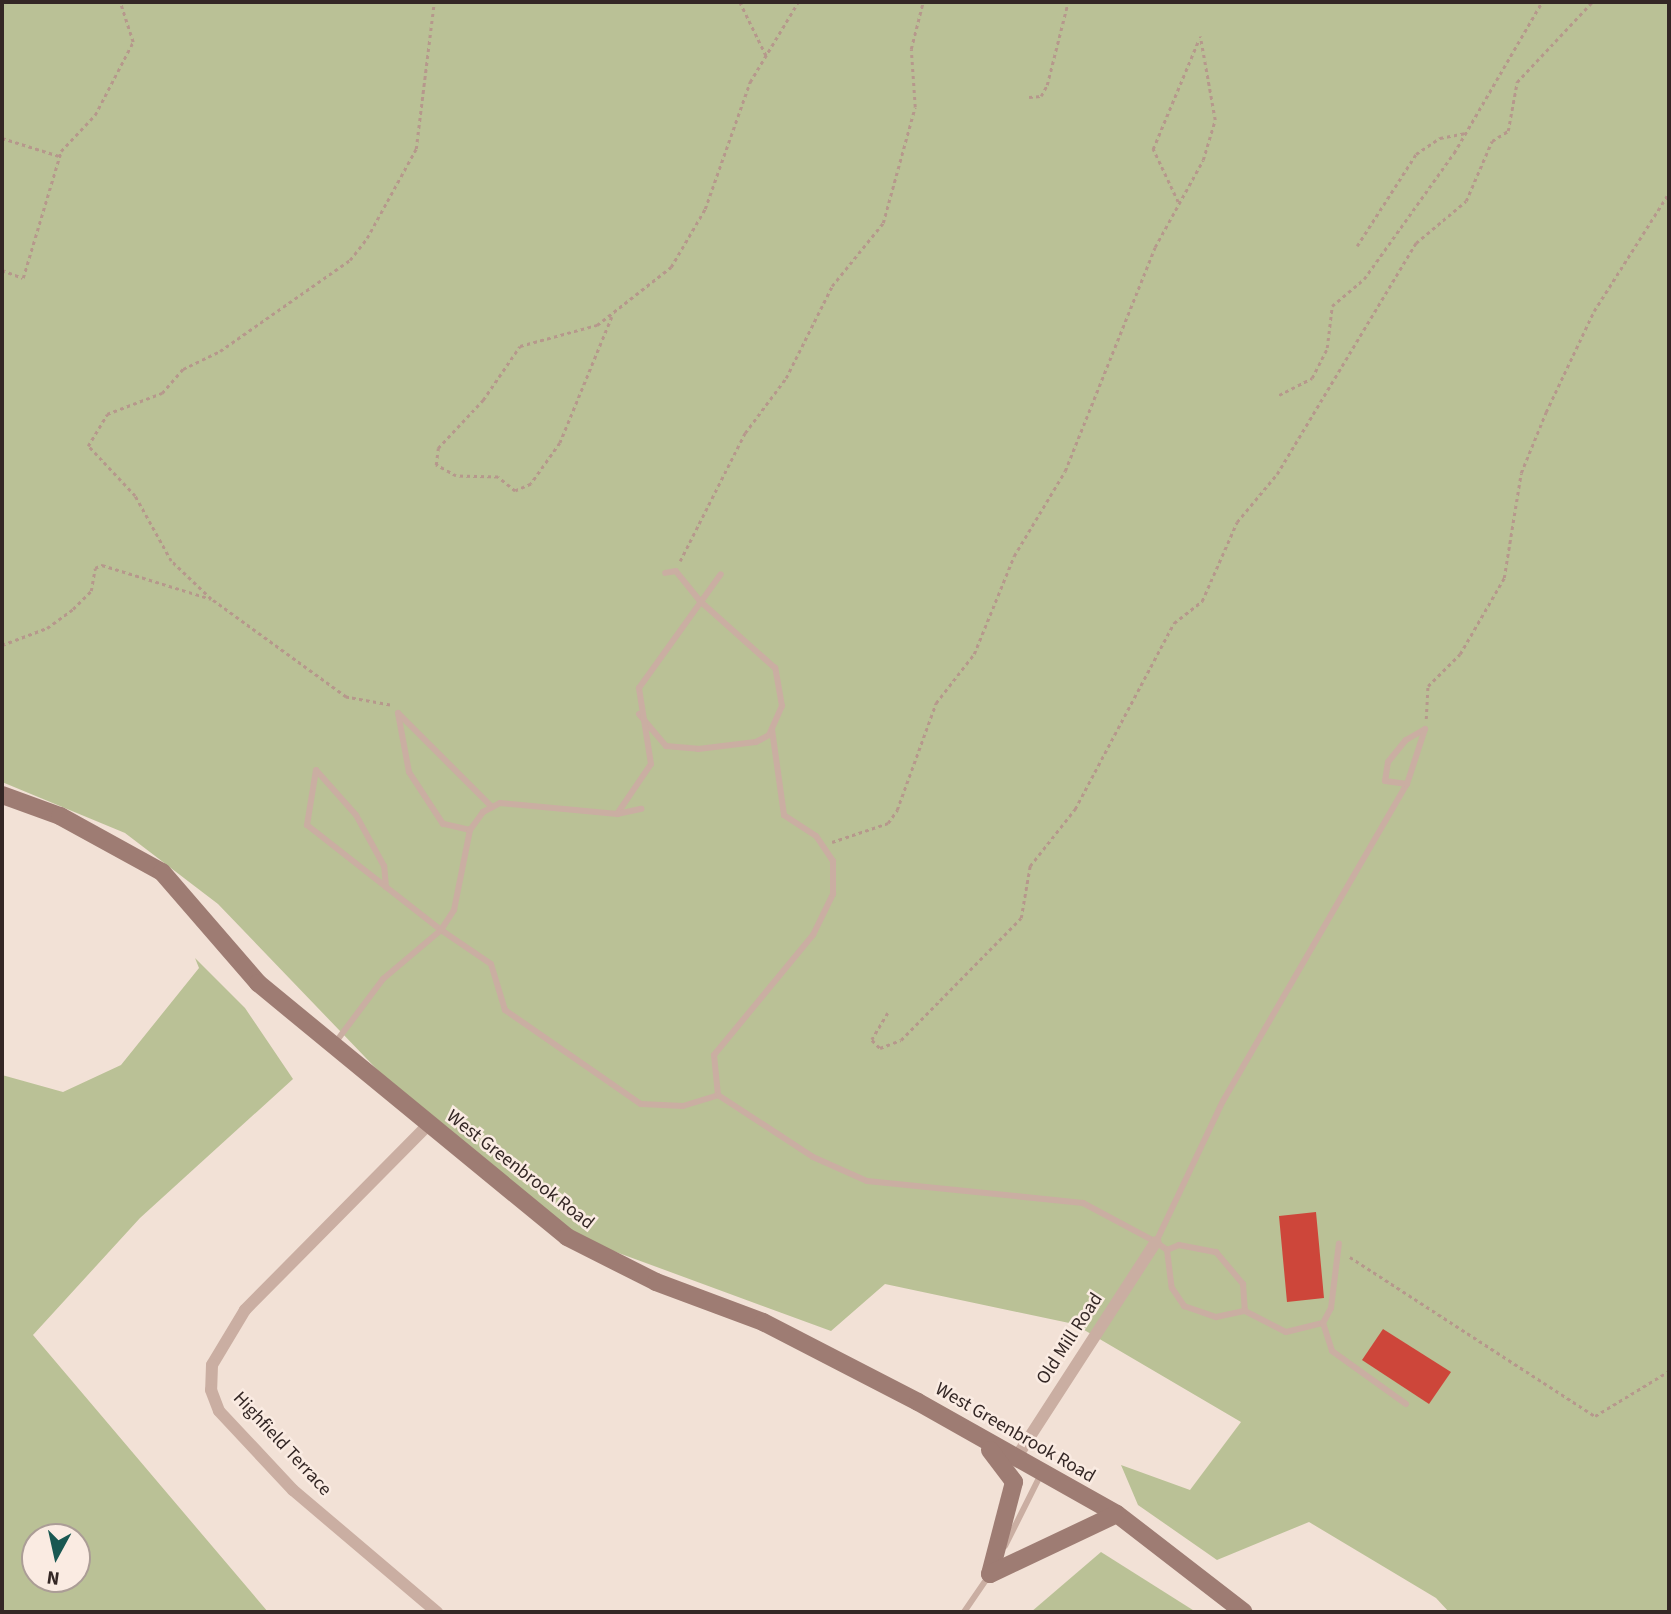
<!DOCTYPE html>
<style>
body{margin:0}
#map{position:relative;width:1671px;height:1614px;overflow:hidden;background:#f2e1d6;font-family:"Source Sans 3",sans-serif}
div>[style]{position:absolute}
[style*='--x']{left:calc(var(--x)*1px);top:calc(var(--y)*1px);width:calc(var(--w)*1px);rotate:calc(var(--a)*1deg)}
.green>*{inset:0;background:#bac196}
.building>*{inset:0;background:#cd463a}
.path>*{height:2.5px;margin-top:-1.25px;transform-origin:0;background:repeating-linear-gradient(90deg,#b6988c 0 3.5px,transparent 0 7px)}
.lane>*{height:6px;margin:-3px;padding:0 3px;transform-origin:3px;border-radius:3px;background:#caaea2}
.street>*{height:12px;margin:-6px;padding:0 6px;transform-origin:6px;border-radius:6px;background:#caaea2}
.secondary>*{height:18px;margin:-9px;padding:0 9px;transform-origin:9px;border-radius:9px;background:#9e7c73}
span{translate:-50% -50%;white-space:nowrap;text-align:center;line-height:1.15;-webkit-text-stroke:5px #faebe2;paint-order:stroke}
.street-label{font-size:19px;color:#342725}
.frame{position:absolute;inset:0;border:4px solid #342725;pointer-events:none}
.north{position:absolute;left:21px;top:1523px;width:70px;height:70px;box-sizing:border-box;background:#faebe2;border:2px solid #ab9d96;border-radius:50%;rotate:188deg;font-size:19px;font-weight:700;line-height:28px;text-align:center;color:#342725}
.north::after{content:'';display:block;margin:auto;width:24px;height:32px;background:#195852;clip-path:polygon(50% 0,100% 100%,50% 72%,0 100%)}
</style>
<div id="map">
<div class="green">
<div style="clip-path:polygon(2px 2px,1669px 2px,1669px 1612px,1449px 1612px,1436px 1598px,1309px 1522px,1217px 1560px,1138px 1505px,1121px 1465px,1190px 1490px,1241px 1422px,1074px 1324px,885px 1284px,831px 1331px,575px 1237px,389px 1082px,218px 904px,125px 833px,2px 782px)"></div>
<div style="clip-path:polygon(evenodd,195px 958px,245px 1008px,293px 1079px,140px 1218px,33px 1335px,268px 1612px,2px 1612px,2px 1075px,63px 1092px,121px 1065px,199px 968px,195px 958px,77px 1537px,77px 1579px,35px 1579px,35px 1537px,77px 1537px)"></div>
<div style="clip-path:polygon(1101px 1552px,1196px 1612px,1031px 1612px)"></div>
</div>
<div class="building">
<div style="clip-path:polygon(1316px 1212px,1324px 1298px,1287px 1302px,1279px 1216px)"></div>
<div style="clip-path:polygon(1383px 1329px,1451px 1372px,1429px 1404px,1362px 1360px)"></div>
</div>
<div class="path">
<div style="--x:740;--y:2;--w:61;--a:63.9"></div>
<div style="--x:1639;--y:2;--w:23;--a:0"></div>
<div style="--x:1029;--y:97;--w:12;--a:-5"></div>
<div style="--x:1041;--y:96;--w:13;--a:-61"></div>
<div style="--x:1047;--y:85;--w:86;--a:-75.8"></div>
<div style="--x:2;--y:138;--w:60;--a:17.5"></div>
<div style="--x:1178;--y:202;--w:59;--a:-115.3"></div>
<div style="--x:1153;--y:149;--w:119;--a:-67.3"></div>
<div style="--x:1357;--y:246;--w:109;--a:-57.3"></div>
<div style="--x:1416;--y:154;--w:29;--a:-34"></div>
<div style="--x:1440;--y:138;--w:25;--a:-11"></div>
<div style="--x:2;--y:270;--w:22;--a:21"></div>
<div style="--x:23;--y:278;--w:133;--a:-73.3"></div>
<div style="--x:61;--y:151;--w:50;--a:-46.6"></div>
<div style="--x:95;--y:115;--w:82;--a:-62.5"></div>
<div style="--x:133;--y:42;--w:42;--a:-108"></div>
<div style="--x:612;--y:317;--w:136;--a:112.4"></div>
<div style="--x:560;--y:443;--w:50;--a:125.3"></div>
<div style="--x:531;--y:484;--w:17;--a:156"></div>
<div style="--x:515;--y:491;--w:22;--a:-141"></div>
<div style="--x:498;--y:477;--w:42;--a:-178.6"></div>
<div style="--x:456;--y:476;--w:23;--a:-151"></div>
<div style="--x:436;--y:465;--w:17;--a:-83"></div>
<div style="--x:438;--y:448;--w:66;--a:-46.8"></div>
<div style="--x:483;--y:400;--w:65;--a:-55.6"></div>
<div style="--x:520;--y:346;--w:80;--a:-15.3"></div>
<div style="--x:597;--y:325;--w:94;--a:-38.1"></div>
<div style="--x:671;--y:267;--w:67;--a:-59.6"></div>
<div style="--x:705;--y:209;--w:135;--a:-70.5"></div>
<div style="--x:750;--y:82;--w:93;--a:-59"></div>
<div style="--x:1279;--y:395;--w:37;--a:-27"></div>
<div style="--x:1312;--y:378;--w:34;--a:-63"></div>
<div style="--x:1327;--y:348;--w:42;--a:-83.2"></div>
<div style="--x:1332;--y:306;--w:42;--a:-40.2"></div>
<div style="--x:1364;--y:279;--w:155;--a:-54.5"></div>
<div style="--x:1454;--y:153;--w:175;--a:-59.8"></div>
<div style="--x:680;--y:561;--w:144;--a:-63.1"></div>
<div style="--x:745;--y:433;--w:69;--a:-53.3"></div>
<div style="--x:786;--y:378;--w:103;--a:-63.4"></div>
<div style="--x:832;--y:286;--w:81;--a:-51"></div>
<div style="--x:883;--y:223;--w:120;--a:-74.6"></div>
<div style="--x:915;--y:107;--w:58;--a:-93.9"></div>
<div style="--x:911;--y:49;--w:49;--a:-75.7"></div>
<div style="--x:2;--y:645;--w:48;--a:-20.7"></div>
<div style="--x:47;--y:628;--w:32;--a:-36"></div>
<div style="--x:73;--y:609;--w:25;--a:-45"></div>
<div style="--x:91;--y:591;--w:23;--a:-80"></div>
<div style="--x:95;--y:568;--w:8;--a:-23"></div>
<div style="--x:102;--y:565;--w:114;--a:17.3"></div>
<div style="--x:390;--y:705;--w:45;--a:-169.7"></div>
<div style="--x:346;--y:697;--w:167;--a:-144"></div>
<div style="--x:211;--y:599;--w:55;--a:-136.5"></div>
<div style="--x:171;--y:561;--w:74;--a:-119"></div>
<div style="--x:135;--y:496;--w:69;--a:-133.2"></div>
<div style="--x:88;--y:446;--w:37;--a:-59"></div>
<div style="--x:107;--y:414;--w:59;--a:-20.9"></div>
<div style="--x:162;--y:393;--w:32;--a:-49"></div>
<div style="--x:183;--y:369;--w:41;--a:-25.9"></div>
<div style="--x:220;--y:351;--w:159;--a:-35"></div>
<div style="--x:350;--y:260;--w:28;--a:-52"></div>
<div style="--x:367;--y:238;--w:102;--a:-61.2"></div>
<div style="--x:416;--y:149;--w:148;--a:-83"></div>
<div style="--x:1426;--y:719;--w:33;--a:-87"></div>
<div style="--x:1428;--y:686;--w:45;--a:-45"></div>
<div style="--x:1460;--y:654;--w:88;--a:-59.9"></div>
<div style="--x:1504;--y:578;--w:106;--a:-80.8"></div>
<div style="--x:1521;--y:473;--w:66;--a:-67.7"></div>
<div style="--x:1546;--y:412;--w:112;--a:-64.6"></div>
<div style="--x:1594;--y:311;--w:140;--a:-57.6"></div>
<div style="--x:832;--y:842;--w:59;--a:-18.7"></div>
<div style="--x:888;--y:823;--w:16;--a:-55"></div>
<div style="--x:897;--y:810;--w:114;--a:-70"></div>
<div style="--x:936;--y:703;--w:62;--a:-52.2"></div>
<div style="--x:974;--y:654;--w:106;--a:-67.8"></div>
<div style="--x:1014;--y:556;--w:99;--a:-59"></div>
<div style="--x:1065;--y:471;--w:241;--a:-68.1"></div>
<div style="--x:1155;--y:247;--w:99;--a:-61.1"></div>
<div style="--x:1203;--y:160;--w:42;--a:-73.3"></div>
<div style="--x:1215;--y:120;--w:85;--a:-100.1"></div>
<div style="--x:888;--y:1013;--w:31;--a:121"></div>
<div style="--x:872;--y:1040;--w:11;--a:45"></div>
<div style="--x:880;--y:1048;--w:22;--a:-21"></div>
<div style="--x:901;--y:1040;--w:171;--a:-45.5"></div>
<div style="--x:1021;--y:918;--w:53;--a:-80.2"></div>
<div style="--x:1030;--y:866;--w:73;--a:-51.7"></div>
<div style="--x:1075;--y:809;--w:211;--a:-62"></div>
<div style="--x:1174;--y:623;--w:36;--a:-38"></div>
<div style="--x:1202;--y:601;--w:86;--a:-66.1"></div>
<div style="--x:1237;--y:522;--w:62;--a:-50.2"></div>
<div style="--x:1277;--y:474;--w:270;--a:-59"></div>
<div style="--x:1416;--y:243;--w:65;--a:-40"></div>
<div style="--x:1466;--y:201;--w:65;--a:-66.6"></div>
<div style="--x:1492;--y:141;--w:19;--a:-32"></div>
<div style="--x:1508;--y:131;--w:50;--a:-79.6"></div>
<div style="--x:1517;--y:82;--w:110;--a:-46.8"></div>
<div style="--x:1350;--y:1257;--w:292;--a:33"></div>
<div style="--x:1595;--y:1416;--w:87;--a:-31.3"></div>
</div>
<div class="lane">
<div style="--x:639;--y:714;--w:42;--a:49.8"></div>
<div style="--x:666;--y:746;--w:32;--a:5"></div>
<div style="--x:698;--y:749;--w:58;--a:-6.9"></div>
<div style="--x:756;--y:742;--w:15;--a:-28"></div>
<div style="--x:769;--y:735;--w:32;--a:-66"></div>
<div style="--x:782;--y:706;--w:39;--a:-100"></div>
<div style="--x:775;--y:668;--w:101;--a:-138.2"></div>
<div style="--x:700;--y:601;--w:38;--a:-129"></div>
<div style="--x:676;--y:571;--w:11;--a:170"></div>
<div style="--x:617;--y:814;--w:60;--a:-55.8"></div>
<div style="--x:651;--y:764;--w:77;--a:-99"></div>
<div style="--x:639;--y:688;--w:140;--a:-54.3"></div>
<div style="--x:470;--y:830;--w:28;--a:-167"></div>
<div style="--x:443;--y:824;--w:62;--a:-123.2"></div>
<div style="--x:409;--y:772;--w:60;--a:-100.6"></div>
<div style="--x:398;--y:713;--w:133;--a:45"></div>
<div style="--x:386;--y:887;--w:21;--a:-95"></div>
<div style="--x:384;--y:866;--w:58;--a:-118.8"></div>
<div style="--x:356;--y:815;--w:60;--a:-131.6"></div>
<div style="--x:316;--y:770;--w:56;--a:99.3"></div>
<div style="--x:307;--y:825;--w:170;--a:38.1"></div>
<div style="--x:441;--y:930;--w:60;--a:34.2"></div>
<div style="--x:491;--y:964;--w:48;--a:73.1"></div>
<div style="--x:505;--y:1010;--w:165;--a:34.7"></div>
<div style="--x:641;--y:1104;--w:42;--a:2.7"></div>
<div style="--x:683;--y:1106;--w:37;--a:-17"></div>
<div style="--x:718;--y:1095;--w:40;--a:-95.7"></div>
<div style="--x:714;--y:1055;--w:156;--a:-50.5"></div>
<div style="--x:813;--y:935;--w:46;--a:-64"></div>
<div style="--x:833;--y:894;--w:33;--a:-90"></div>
<div style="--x:833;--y:861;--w:30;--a:-124"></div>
<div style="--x:816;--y:836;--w:38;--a:-147"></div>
<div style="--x:784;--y:815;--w:86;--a:-98"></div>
<div style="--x:335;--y:1043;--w:80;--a:-53.1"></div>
<div style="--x:383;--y:979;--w:76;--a:-40.2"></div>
<div style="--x:441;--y:930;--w:24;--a:-57"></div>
<div style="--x:454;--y:910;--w:82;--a:-78.7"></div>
<div style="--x:470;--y:830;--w:22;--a:-54"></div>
<div style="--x:483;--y:812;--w:19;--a:-28"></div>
<div style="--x:500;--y:803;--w:118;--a:5.4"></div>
<div style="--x:617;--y:814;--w:25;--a:-12"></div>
<div style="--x:718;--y:1095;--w:113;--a:33.1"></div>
<div style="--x:813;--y:1157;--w:59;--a:24"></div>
<div style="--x:867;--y:1181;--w:217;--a:5.8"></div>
<div style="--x:1083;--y:1203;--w:83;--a:28.1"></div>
<div style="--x:1156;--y:1242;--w:156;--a:-64.6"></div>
<div style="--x:1223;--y:1101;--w:367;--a:-59.9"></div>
<div style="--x:1407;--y:784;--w:22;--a:-172"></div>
<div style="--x:1385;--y:781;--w:19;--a:-81"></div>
<div style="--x:1388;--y:762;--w:28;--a:-51"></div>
<div style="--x:1406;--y:740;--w:22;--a:-30"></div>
<div style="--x:1425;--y:729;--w:58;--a:108.1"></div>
<div style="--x:1156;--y:1242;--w:14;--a:36"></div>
<div style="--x:1167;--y:1250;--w:13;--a:-23"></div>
<div style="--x:1179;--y:1245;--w:38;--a:11"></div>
<div style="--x:1216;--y:1252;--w:42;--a:49.8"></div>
<div style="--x:1243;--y:1284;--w:27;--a:86"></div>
<div style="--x:1245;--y:1311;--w:46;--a:27.1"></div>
<div style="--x:1286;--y:1332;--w:38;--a:-14"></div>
<div style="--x:1323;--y:1323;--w:17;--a:-62"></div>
<div style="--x:1331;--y:1308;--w:65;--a:-83"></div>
<div style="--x:1167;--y:1250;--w:38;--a:83"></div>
<div style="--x:1172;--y:1288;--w:22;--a:56"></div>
<div style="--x:1184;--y:1306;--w:34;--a:19"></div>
<div style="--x:1216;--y:1317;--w:30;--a:-12"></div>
<div style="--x:1323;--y:1323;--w:29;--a:72"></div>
<div style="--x:1332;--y:1351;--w:91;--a:35.6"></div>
<div style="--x:1005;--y:1546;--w:80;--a:-63.4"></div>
<div style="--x:964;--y:1612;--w:42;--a:-55.6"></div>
</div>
<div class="street">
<div style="--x:429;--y:1124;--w:262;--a:134.7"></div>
<div style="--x:245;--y:1310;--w:64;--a:121"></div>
<div style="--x:212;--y:1365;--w:25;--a:92"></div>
<div style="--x:211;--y:1390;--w:22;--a:69"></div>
<div style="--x:219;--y:1411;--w:108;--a:46.9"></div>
<div style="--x:293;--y:1490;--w:189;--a:40.3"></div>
<div style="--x:1016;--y:1458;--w:257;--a:-57.1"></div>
</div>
<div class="secondary">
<div style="--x:2;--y:795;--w:62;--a:19.9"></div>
<div style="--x:60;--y:816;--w:116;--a:28.8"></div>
<div style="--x:162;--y:872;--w:147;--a:49.1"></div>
<div style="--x:258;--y:983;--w:400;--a:39.4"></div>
<div style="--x:567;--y:1237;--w:100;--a:26.8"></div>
<div style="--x:656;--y:1282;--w:114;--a:20.5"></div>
<div style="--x:763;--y:1322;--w:174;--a:27.3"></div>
<div style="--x:918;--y:1402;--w:228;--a:29.4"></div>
<div style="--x:1117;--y:1514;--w:160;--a:37.7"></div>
<div style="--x:990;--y:1450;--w:40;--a:53"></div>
<div style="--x:1014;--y:1482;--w:95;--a:104.6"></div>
<div style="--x:990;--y:1574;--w:140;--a:-25.3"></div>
</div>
<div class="street-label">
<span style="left:520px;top:1170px;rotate:38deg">West Greenbrook Road</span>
<span style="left:1070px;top:1339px;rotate:-57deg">Old Mill Road</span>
<span style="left:1015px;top:1433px;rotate:30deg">West Greenbrook Road</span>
<span style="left:282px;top:1444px;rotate:47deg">Highfield Terrace</span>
</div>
<div class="frame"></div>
<div class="north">N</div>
</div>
